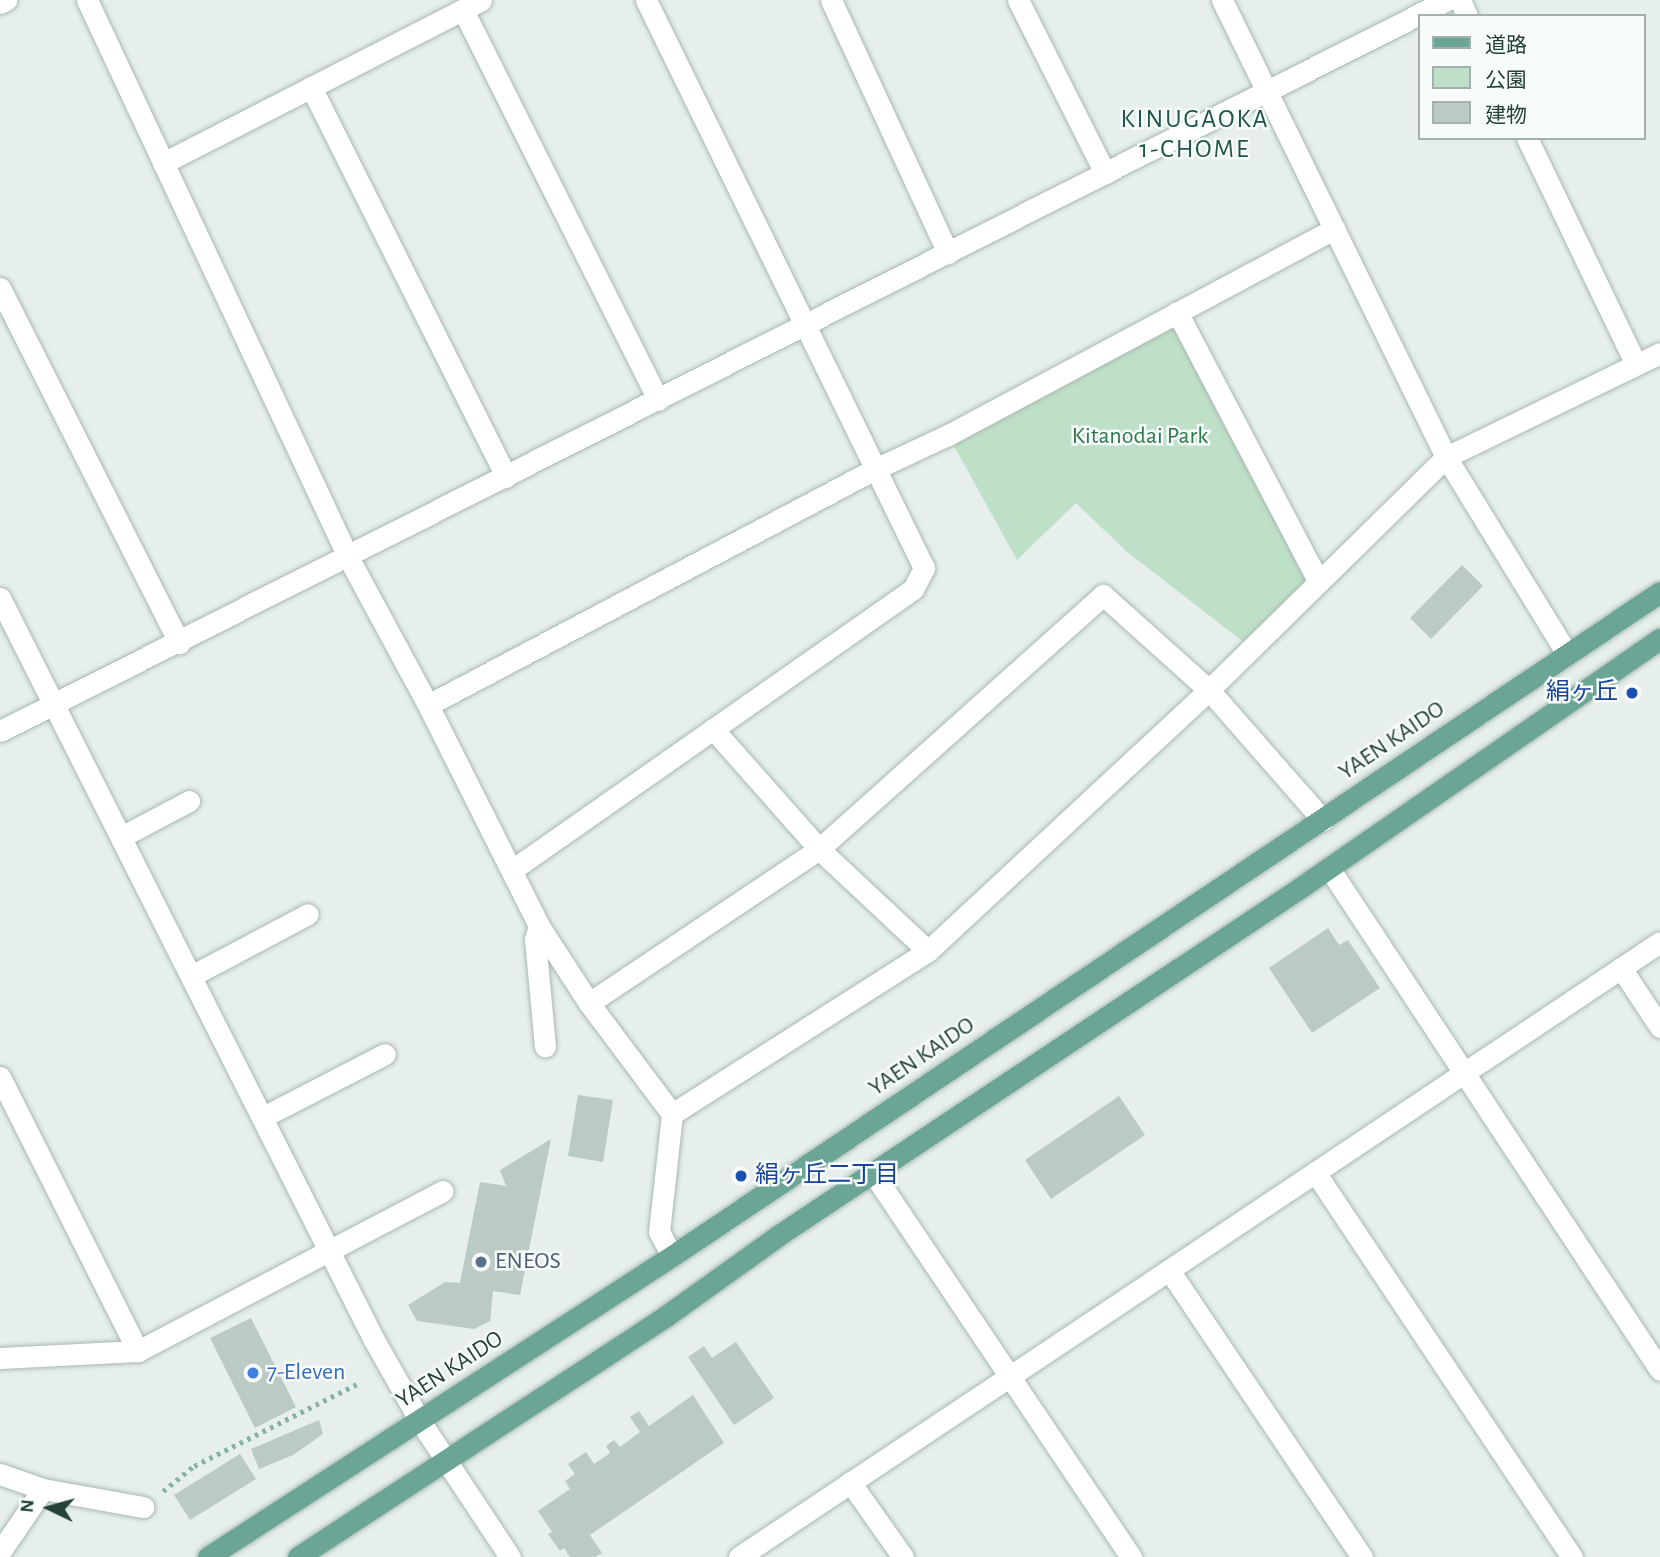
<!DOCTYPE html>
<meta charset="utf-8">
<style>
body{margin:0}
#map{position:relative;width:1660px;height:1557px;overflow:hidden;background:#e6efeb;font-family:"Alegreya Sans","Noto Sans JP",sans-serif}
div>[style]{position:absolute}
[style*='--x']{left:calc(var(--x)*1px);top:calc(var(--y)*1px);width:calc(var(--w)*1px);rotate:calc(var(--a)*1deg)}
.green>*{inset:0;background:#bfe0c8}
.building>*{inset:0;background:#bbcac4}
.path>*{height:4.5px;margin-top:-2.25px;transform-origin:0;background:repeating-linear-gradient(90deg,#86b3a5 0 3.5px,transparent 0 8.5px)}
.roads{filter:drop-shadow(0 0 2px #a8b8b2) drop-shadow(0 0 2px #a8b8b2)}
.minor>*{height:21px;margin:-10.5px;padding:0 10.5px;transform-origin:10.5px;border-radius:10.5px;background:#fff}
.major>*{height:21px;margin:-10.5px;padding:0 10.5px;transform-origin:10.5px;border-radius:10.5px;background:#6aa596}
.dots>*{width:19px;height:19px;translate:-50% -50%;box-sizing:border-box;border:4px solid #f7fbf9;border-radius:50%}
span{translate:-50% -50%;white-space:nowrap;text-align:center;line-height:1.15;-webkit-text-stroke:5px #f7fbf9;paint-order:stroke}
.park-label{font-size:24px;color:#2d7a4b}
.transit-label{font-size:24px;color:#164399}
.right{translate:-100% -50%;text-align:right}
.left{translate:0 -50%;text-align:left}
.street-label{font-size:24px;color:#24423a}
.service-label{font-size:24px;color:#4e5e75}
.shop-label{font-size:24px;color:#366cbe}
.neighbourhood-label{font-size:26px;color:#1f5548;letter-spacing:2px}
.legend{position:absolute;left:1418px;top:14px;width:228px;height:126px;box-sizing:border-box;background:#f7fbf9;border:2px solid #a3b1ad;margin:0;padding:9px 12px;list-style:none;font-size:21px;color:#24423a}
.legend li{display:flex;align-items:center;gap:14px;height:35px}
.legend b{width:35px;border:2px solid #a3b1ad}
.north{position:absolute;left:14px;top:1473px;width:70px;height:70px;-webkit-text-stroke:5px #f7fbf9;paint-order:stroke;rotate:275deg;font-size:19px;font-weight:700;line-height:28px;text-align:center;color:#24423a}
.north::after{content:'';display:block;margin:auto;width:24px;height:32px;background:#24423a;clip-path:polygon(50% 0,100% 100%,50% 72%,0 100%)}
</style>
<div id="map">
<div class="green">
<div style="clip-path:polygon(1177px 312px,1318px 581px,1250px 647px,1126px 551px,1076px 503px,1017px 560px,948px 435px)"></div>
</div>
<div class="building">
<div style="clip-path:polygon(1462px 565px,1483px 586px,1431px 639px,1410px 618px)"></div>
<div style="clip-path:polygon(1328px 928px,1339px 945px,1348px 940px,1380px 988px,1312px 1033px,1269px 968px)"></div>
<div style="clip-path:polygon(578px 1095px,613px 1100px,603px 1162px,568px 1156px)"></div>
<div style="clip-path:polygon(1119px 1096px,1145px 1135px,1051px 1199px,1025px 1160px)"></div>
<div style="clip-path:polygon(551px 1139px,520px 1295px,493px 1291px,490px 1321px,474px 1329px,417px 1321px,408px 1305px,445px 1282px,460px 1283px,480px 1182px,506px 1186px,500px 1170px)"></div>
<div style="clip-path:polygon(251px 1318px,296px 1407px,255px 1428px,210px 1338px)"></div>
<div style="clip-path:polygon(736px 1342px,774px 1398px,734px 1425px,688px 1357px,704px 1346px,712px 1358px)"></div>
<div style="clip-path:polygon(693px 1395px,724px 1443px,590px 1535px,602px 1553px,595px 1557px,570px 1557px,564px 1548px,560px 1551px,548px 1534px,552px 1532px,538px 1511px,570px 1489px,565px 1481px,575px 1474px,568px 1464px,586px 1452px,594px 1464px,610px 1453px,606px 1446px,614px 1440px,620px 1447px,640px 1432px,630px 1417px,639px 1411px,649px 1426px)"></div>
<div style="clip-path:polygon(319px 1420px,323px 1434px,293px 1455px,259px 1469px,251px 1449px)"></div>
<div style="clip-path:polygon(240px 1454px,256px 1479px,190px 1520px,174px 1495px)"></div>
</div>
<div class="path">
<div style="--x:163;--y:1491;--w:40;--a:-39"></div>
<div style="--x:194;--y:1466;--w:182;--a:-26.7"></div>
</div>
<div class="roads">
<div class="minor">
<div style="--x:87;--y:0;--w:615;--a:64.89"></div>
<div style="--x:348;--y:557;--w:168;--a:61.6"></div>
<div style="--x:428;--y:705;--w:247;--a:63.3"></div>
<div style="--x:539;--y:926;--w:92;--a:57"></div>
<div style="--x:831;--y:0;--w:279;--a:65.2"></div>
<div style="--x:1018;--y:0;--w:194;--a:63.3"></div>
<div style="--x:1222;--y:0;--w:509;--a:63.89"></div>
<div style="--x:1446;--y:457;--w:231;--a:58.4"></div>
<div style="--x:1460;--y:0;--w:17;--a:66"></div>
<div style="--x:0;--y:3;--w:7;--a:-27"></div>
<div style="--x:463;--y:10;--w:436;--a:63.4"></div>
<div style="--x:311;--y:87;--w:436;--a:63.4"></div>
<div style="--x:1527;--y:138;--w:251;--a:64.3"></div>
<div style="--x:163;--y:163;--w:357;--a:-27.1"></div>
<div style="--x:0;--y:288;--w:398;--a:63.2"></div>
<div style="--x:1177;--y:312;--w:304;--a:62.3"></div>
<div style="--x:0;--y:598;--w:831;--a:63.25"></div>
<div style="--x:374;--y:1340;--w:93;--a:60.4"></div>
<div style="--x:420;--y:1421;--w:163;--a:56.5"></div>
<div style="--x:428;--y:705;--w:505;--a:-27.83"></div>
<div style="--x:875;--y:469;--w:81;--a:-25"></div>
<div style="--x:948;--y:435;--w:438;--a:-28.1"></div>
<div style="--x:713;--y:729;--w:160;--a:48.5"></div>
<div style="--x:819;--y:849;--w:149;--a:43.1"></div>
<div style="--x:0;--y:731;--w:1621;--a:-26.8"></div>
<div style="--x:121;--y:837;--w:77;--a:-27.9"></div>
<div style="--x:1329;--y:868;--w:601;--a:56.6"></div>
<div style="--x:512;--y:870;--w:490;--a:-35"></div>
<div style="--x:913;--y:589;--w:24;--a:-62"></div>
<div style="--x:924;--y:568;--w:632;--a:-116.08"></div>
<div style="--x:539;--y:926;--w:14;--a:107"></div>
<div style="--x:535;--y:939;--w:108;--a:84.7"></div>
<div style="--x:1621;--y:968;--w:71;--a:56.5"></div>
<div style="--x:191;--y:976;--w:132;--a:-27.9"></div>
<div style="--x:0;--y:1077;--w:307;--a:63.3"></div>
<div style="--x:672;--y:1114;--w:139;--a:-126.8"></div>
<div style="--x:589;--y:1003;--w:277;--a:-33.8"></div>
<div style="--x:819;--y:849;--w:381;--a:-41.8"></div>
<div style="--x:1103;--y:595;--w:142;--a:41.9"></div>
<div style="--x:1209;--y:690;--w:173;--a:48.8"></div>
<div style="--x:263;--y:1117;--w:137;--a:-27.3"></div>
<div style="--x:1315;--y:1172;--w:463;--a:56.3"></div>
<div style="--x:873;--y:1173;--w:463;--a:56.1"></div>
<div style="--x:672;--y:1256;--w:27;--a:-118"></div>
<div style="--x:659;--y:1232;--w:119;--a:-83.7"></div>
<div style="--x:672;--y:1114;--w:303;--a:-32.5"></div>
<div style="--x:928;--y:951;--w:384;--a:-42.9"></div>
<div style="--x:1209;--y:690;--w:332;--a:-44.5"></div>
<div style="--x:1446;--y:457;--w:238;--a:-25.9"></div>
<div style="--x:1169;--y:1270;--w:346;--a:56.1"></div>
<div style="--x:0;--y:1358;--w:138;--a:-2.9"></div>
<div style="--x:138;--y:1351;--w:344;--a:-27.7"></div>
<div style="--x:0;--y:1474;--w:46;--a:19.2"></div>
<div style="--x:43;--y:1489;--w:102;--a:10.2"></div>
<div style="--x:850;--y:1482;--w:92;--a:54.8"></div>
<div style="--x:0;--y:1552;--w:76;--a:-55.7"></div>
<div style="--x:739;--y:1557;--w:1107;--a:-33.73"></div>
</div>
<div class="major">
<div style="--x:208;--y:1557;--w:553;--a:-32.97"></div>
<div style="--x:672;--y:1256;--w:1190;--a:-33.9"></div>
<div style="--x:298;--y:1557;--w:440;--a:-33.2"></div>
<div style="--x:666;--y:1316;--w:139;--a:-35.6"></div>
<div style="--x:779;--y:1235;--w:626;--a:-33.66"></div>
<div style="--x:1300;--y:888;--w:438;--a:-34.7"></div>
</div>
</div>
<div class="dots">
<div style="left:1632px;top:693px;background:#1a4fb4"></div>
<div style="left:741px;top:1176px;background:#1a4fb4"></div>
<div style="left:481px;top:1262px;background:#5c6f8a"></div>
<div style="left:253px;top:1373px;background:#3f7fe0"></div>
</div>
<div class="park-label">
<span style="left:1140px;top:437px">Kitanodai Park</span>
</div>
<div class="transit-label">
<span class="right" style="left:1618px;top:693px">絹ヶ丘</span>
<span class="left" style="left:755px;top:1176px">絹ヶ丘二丁目</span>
</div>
<div class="street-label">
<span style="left:1392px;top:741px;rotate:-34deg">YAEN KAIDO</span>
<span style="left:922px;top:1057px;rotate:-34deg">YAEN KAIDO</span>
<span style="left:450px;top:1370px;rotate:-33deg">YAEN KAIDO</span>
</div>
<div class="service-label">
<span class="left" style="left:495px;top:1262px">ENEOS</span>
</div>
<div class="shop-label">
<span class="left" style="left:267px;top:1373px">7-Eleven</span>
</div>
<div class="neighbourhood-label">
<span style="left:1195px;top:135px">KINUGAOKA<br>1-CHOME</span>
</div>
<ul class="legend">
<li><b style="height:9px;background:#6aa596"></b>道路</li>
<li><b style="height:19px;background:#bfe0c8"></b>公園</li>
<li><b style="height:19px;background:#bbcac4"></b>建物</li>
</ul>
<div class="north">N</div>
</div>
